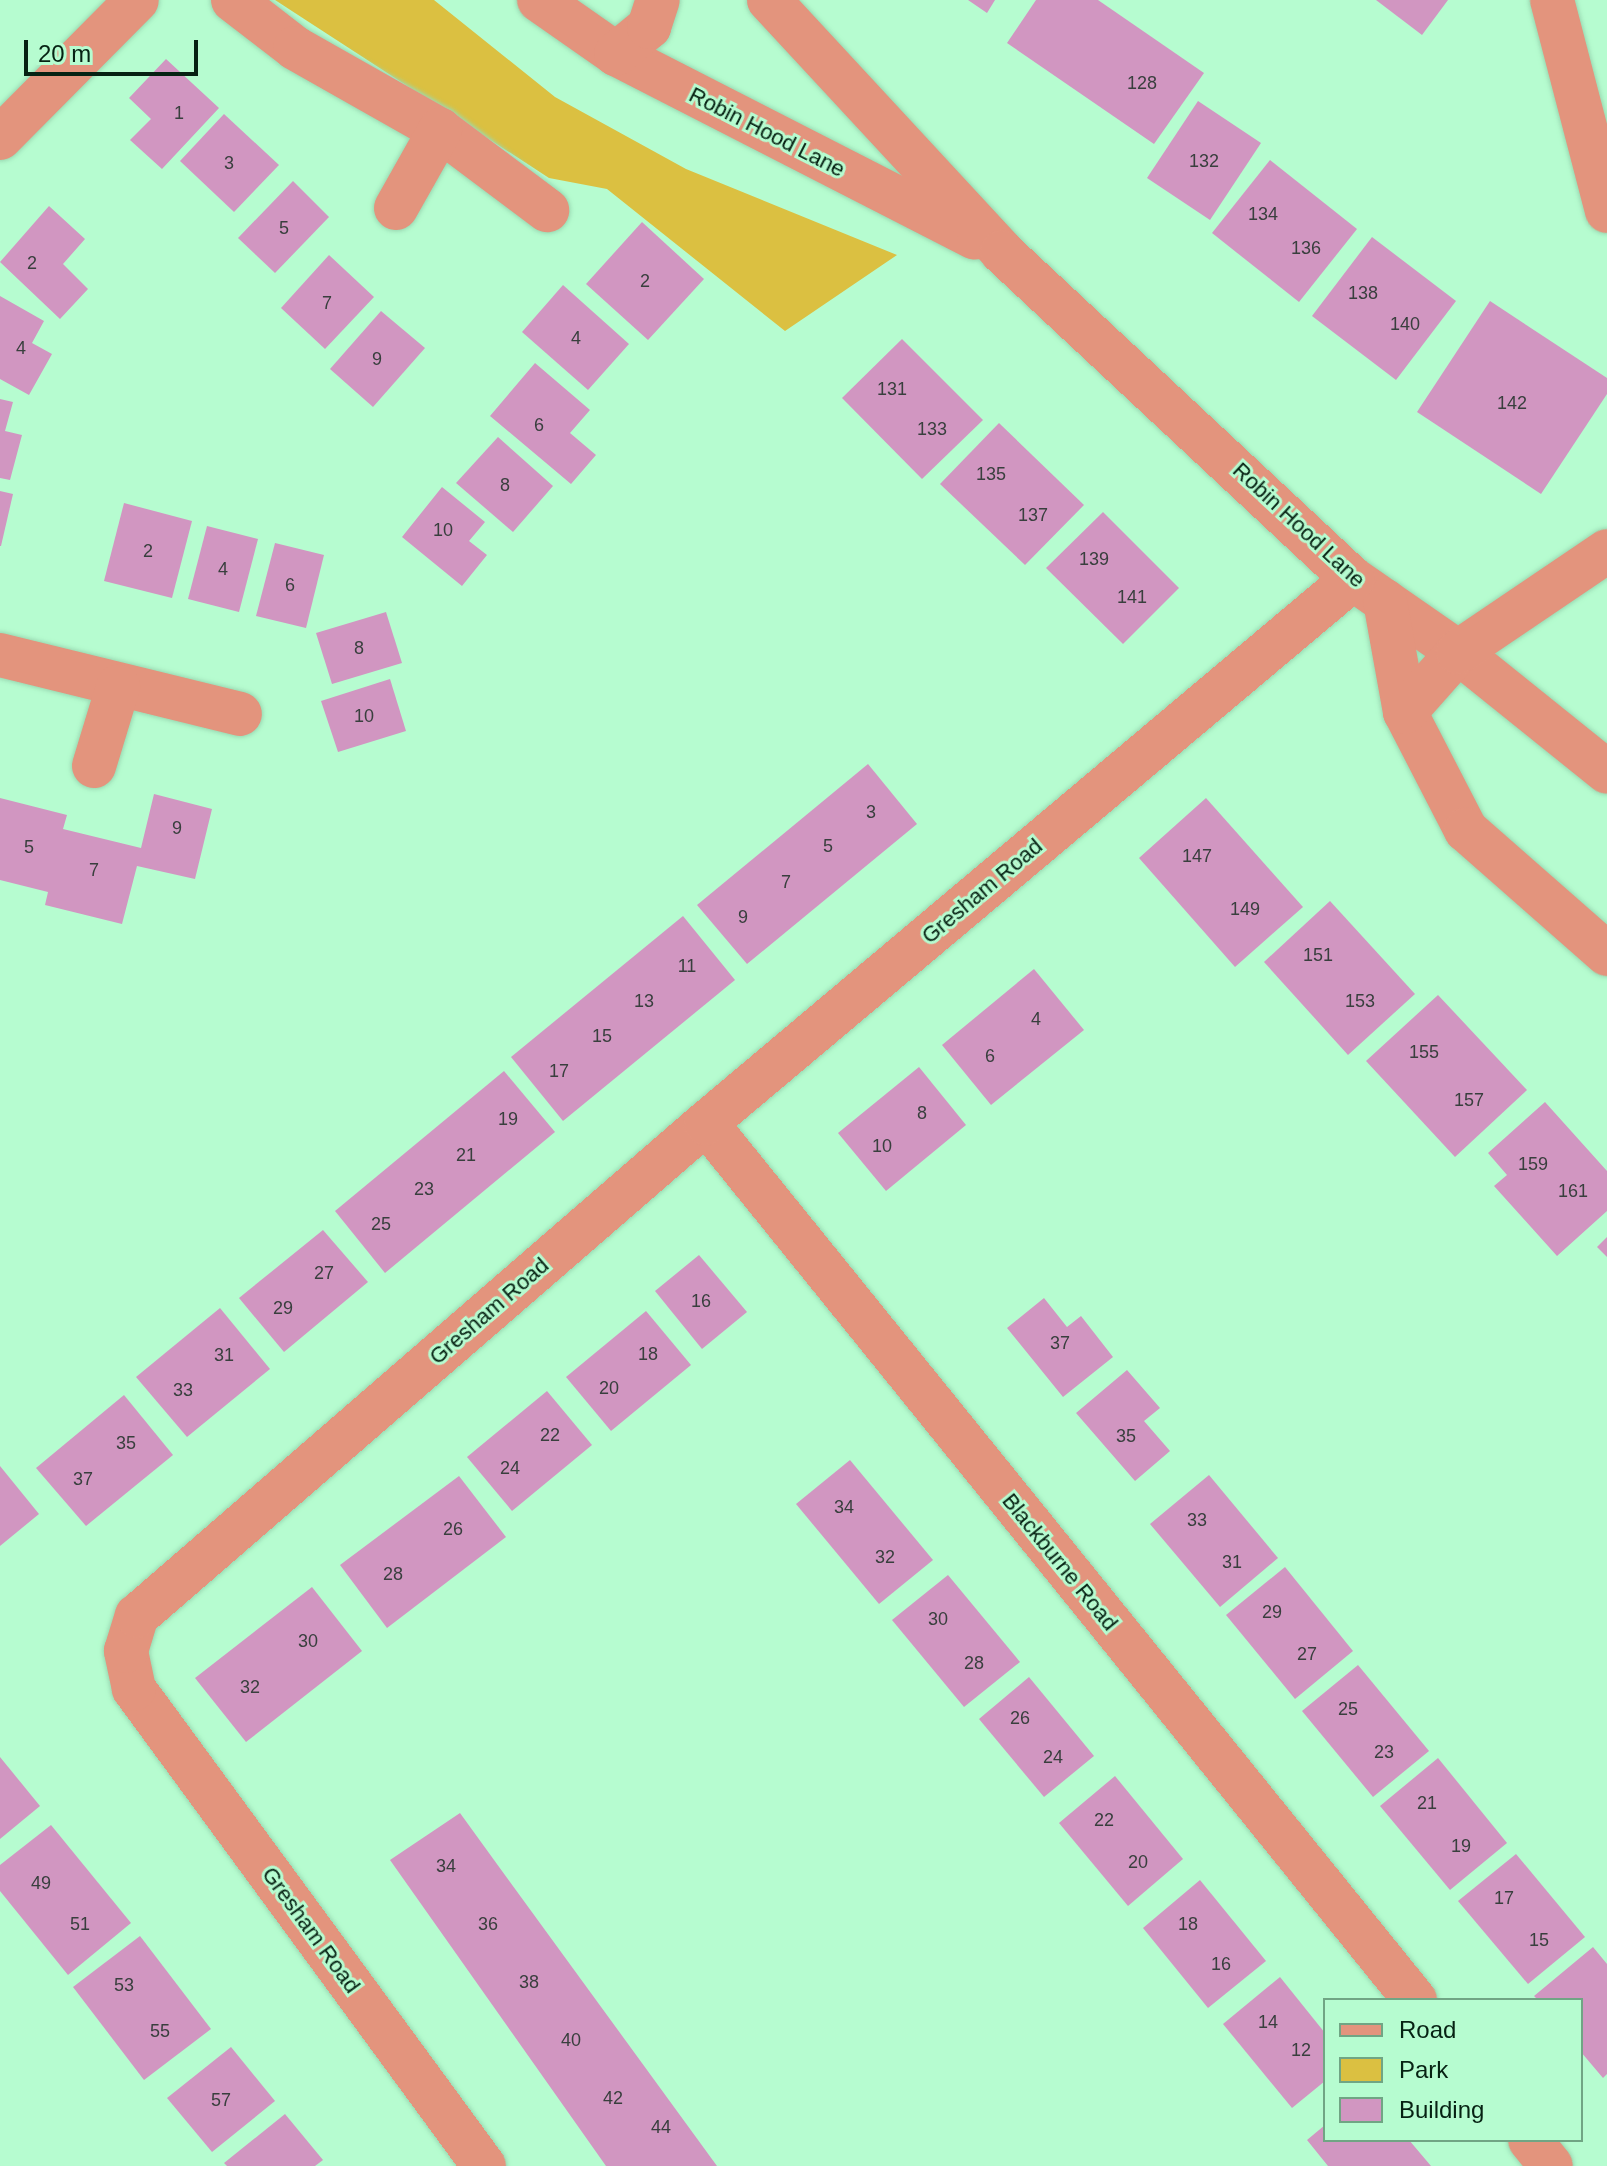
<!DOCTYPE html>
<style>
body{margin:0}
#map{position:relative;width:1607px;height:2166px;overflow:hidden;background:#b6fcd0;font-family:Arial,sans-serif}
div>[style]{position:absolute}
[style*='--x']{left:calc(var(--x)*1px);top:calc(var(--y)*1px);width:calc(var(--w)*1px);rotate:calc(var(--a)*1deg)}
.green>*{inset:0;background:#dbc041}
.building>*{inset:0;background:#d196c1}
.roads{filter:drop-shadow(0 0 2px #9ad9b2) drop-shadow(0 0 2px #9ad9b2)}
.minor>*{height:44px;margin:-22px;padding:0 22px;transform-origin:22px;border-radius:22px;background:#e3947d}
span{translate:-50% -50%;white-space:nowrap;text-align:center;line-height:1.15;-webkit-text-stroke:6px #b6fcd0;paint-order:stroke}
.number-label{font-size:18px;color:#393f3e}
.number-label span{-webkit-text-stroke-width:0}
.street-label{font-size:22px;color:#062213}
.legend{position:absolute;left:1323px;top:1998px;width:260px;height:144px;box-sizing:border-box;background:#b6fcd0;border:2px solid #70a584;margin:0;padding:10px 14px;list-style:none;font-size:24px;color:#062213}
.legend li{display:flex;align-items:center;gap:16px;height:40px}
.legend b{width:40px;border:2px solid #70a584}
.scale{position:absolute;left:24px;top:40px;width:174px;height:36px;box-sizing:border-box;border:4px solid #062213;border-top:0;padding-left:10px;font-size:24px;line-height:28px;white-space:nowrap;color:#062213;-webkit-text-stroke:6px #b6fcd0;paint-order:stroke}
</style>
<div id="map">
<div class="green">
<div style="clip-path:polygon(275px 0,434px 0,555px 97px,686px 169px,897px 255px,785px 331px,607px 189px,549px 178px)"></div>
</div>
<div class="building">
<div style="clip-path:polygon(968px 0,995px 0,987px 13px)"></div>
<div style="clip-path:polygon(1036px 0,1098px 0,1204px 73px,1154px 144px,1007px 43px)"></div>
<div style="clip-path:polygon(1376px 0,1448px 0,1422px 35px)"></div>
<div style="clip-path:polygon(166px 59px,219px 108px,162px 169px,130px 140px,151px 119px,129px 98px)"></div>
<div style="clip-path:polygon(1198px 101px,1261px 143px,1210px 220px,1147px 178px)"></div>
<div style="clip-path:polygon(224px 114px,279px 165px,234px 212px,180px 161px)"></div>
<div style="clip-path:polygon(1270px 160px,1357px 229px,1299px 302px,1212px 233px)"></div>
<div style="clip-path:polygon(293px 181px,329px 217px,275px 273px,238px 238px)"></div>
<div style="clip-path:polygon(49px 206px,85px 239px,63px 264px,88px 289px,60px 319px,0 262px)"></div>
<div style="clip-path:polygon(642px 222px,704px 279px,648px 340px,586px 284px)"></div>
<div style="clip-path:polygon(1372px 237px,1456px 301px,1396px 380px,1312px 316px)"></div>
<div style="clip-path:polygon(329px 255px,374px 297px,325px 349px,281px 308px)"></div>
<div style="clip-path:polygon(563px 285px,629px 344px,588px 390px,522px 332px)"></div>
<div style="clip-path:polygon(0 296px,44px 321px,32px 343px,52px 354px,29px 395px,0 379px)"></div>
<div style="clip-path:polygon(1490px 301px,1607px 378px,1607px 394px,1541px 494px,1417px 412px)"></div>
<div style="clip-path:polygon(381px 311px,425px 348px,373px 407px,330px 369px)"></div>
<div style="clip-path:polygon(902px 339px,983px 420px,922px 479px,842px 398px)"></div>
<div style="clip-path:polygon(535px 363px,590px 410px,570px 433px,596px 455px,571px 484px,490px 416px)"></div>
<div style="clip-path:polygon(0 399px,13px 402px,5px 431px,22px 435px,10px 480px,0 478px)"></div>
<div style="clip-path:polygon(999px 423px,1084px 505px,1025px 565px,940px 484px)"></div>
<div style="clip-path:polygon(498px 437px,553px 486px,513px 532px,456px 483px)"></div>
<div style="clip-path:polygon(442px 487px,485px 522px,469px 541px,487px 555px,462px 586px,402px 537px)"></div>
<div style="clip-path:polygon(0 491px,13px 494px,1px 546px,0 546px)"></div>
<div style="clip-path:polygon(124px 503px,192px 521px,172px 598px,104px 581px)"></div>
<div style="clip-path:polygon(1103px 512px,1179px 588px,1123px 644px,1046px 568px)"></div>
<div style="clip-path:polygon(207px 526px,258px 539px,239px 612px,188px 599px)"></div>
<div style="clip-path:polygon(275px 543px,324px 555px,306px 628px,256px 616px)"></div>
<div style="clip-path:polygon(386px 612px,402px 663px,332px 684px,316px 633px)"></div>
<div style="clip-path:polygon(390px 679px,406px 731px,338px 752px,321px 701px)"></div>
<div style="clip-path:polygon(868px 764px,917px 824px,747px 964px,697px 905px)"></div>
<div style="clip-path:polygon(154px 794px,212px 809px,195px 879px,137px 866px,122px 924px,45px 905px,48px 892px,0 880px,0 798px,67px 815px,63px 829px,141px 848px)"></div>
<div style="clip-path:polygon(1206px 798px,1303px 907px,1235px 967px,1139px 858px)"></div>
<div style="clip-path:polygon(1330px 901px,1415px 994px,1348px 1055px,1264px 962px)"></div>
<div style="clip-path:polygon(683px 916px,735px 980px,563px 1121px,511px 1057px)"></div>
<div style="clip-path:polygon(1034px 969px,1084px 1030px,991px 1105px,942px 1045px)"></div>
<div style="clip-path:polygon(1438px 995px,1527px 1090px,1455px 1157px,1366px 1061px)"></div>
<div style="clip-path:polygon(919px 1067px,966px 1125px,886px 1191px,838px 1133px)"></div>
<div style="clip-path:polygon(504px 1071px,555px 1132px,385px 1273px,335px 1211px)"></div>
<div style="clip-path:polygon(1545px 1102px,1607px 1171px,1607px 1211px,1557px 1256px,1494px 1186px,1507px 1175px,1488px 1153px)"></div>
<div style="clip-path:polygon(323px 1230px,368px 1282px,284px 1352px,239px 1298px)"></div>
<div style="clip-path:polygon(1607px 1237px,1607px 1257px,1597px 1247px)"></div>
<div style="clip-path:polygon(699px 1255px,747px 1312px,702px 1349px,655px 1291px)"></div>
<div style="clip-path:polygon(1044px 1298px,1067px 1327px,1081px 1316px,1113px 1357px,1063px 1397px,1007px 1328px)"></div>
<div style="clip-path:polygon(220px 1308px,270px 1369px,187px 1437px,136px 1377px)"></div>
<div style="clip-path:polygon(646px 1311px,691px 1365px,611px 1431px,566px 1377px)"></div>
<div style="clip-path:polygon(1127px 1370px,1160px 1408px,1144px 1421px,1170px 1451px,1135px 1481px,1076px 1413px)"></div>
<div style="clip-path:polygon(547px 1391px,592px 1445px,512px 1511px,467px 1457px)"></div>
<div style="clip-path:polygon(124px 1395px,173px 1455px,86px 1526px,36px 1468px)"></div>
<div style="clip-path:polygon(850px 1460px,933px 1560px,879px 1604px,796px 1504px)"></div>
<div style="clip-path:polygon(0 1466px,39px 1514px,0 1546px)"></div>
<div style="clip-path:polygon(1209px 1475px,1278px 1558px,1220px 1607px,1150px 1524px)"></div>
<div style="clip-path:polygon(459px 1476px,506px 1537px,387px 1628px,340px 1565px)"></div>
<div style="clip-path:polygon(1285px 1567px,1353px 1651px,1295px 1699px,1226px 1615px)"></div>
<div style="clip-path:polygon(948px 1575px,1020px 1662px,964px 1707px,892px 1620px)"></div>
<div style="clip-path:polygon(312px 1587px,362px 1651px,246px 1742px,195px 1678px)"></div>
<div style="clip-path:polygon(1358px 1665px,1429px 1751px,1373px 1797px,1302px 1711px)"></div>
<div style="clip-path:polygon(1029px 1677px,1094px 1756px,1044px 1797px,979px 1719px)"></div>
<div style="clip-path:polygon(0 1757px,40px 1806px,0 1839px)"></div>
<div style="clip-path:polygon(1438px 1758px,1507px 1843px,1450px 1890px,1380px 1806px)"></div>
<div style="clip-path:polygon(1115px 1776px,1183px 1859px,1128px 1906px,1059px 1823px)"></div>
<div style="clip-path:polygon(460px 1813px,502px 1871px,717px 2166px,606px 2166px,390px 1860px)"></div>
<div style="clip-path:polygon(51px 1825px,131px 1923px,68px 1975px,0 1891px,0 1865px)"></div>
<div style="clip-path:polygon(1516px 1854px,1585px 1937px,1528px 1984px,1458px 1901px)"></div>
<div style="clip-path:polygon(1200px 1880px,1266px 1961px,1208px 2008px,1143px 1928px)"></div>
<div style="clip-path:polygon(140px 1936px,211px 2029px,144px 2080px,73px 1987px)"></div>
<div style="clip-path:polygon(1593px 1947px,1607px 1964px,1607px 2074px,1603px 2078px,1581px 2052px,1581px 2000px,1538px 2000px,1534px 1996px)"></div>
<div style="clip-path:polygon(1280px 1977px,1325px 2033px,1325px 2081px,1292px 2108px,1223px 2024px)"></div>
<div style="clip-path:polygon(231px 2047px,275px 2101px,212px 2152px,167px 2098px)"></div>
<div style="clip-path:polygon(285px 2114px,323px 2160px,315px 2166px,227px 2166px,224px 2163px)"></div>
<div style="clip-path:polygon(1325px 2125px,1325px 2140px,1409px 2140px,1431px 2166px,1328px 2166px,1307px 2140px)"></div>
</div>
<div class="roads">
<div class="minor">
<div style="--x:233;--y:0;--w:78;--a:37.7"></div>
<div style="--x:295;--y:48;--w:167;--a:29.5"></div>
<div style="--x:440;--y:130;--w:134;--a:36.8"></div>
<div style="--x:539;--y:0;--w:94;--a:35"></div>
<div style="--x:616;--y:54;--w:403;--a:27.1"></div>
<div style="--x:769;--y:0;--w:343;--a:47.2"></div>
<div style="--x:1002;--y:252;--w:480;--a:43"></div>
<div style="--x:1353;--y:579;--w:128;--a:34.8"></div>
<div style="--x:1458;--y:652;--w:191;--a:38.8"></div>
<div style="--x:1552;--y:0;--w:218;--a:75.4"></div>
<div style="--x:616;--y:54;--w:43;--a:-39.3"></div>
<div style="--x:649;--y:27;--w:28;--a:-72"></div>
<div style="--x:0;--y:138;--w:194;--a:-45.2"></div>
<div style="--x:396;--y:208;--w:90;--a:-60.6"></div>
<div style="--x:1385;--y:601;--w:113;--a:79.8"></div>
<div style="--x:1405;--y:712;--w:133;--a:62.7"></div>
<div style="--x:1466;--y:830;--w:188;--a:41.3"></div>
<div style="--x:0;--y:655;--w:247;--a:13.8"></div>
<div style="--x:1405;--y:712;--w:80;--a:-48.5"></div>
<div style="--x:1458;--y:652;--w:180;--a:-34.1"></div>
<div style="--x:94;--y:766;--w:83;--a:-73.1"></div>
<div style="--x:706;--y:1123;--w:1128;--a:51.05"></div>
<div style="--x:1530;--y:2140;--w:33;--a:51"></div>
<div style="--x:484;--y:2166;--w:592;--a:-126.27"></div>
<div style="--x:134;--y:1689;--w:39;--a:-102"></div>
<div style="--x:126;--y:1651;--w:37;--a:-73"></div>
<div style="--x:137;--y:1616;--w:753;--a:-40.91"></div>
<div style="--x:706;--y:1123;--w:845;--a:-40.06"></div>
</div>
</div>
<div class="number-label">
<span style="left:1142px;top:83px">128</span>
<span style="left:179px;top:113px">1</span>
<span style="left:1204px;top:161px">132</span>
<span style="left:229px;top:163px">3</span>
<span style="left:1263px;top:214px">134</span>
<span style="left:284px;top:228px">5</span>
<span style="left:1306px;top:248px">136</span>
<span style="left:32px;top:263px">2</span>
<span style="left:645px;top:281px">2</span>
<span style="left:1363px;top:293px">138</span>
<span style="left:327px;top:303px">7</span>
<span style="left:1405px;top:324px">140</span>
<span style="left:576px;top:338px">4</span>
<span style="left:21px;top:348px">4</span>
<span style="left:377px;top:359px">9</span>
<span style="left:892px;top:389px">131</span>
<span style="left:1512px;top:403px">142</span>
<span style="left:539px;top:425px">6</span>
<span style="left:932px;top:429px">133</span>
<span style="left:991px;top:474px">135</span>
<span style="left:505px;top:485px">8</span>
<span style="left:1033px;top:515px">137</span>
<span style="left:443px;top:530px">10</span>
<span style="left:148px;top:551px">2</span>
<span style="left:1094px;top:559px">139</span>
<span style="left:223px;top:569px">4</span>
<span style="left:290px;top:585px">6</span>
<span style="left:1132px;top:597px">141</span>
<span style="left:359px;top:648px">8</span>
<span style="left:364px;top:716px">10</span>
<span style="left:871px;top:812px">3</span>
<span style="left:177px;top:828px">9</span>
<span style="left:828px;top:846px">5</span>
<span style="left:29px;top:847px">5</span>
<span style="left:1197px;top:856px">147</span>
<span style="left:94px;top:870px">7</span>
<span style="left:786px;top:882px">7</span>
<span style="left:1245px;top:909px">149</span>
<span style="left:743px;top:917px">9</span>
<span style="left:1318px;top:955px">151</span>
<span style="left:687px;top:966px">11</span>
<span style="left:644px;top:1001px">13</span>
<span style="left:1360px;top:1001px">153</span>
<span style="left:1036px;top:1019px">4</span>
<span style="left:602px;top:1036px">15</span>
<span style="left:1424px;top:1052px">155</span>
<span style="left:990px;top:1056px">6</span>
<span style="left:559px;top:1071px">17</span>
<span style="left:1469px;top:1100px">157</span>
<span style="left:922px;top:1113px">8</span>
<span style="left:508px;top:1119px">19</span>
<span style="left:882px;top:1146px">10</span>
<span style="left:466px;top:1155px">21</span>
<span style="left:1533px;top:1164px">159</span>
<span style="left:424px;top:1189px">23</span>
<span style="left:1573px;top:1191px">161</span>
<span style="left:381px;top:1224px">25</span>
<span style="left:324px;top:1273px">27</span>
<span style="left:701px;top:1301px">16</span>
<span style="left:283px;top:1308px">29</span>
<span style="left:1060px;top:1343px">37</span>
<span style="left:648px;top:1354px">18</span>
<span style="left:224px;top:1355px">31</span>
<span style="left:609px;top:1388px">20</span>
<span style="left:183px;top:1390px">33</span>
<span style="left:550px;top:1435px">22</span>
<span style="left:1126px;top:1436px">35</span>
<span style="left:126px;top:1443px">35</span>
<span style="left:510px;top:1468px">24</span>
<span style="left:83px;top:1479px">37</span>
<span style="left:844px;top:1507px">34</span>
<span style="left:1197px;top:1520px">33</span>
<span style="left:453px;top:1529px">26</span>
<span style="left:885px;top:1557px">32</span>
<span style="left:1232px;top:1562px">31</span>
<span style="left:393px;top:1574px">28</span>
<span style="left:1272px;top:1612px">29</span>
<span style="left:938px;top:1619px">30</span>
<span style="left:308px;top:1641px">30</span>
<span style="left:1307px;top:1654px">27</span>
<span style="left:974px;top:1663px">28</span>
<span style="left:250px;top:1687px">32</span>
<span style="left:1348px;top:1709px">25</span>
<span style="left:1020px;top:1718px">26</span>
<span style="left:1384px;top:1752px">23</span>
<span style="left:1053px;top:1757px">24</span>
<span style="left:1427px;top:1803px">21</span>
<span style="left:1104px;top:1820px">22</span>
<span style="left:1461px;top:1846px">19</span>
<span style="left:1138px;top:1862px">20</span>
<span style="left:446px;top:1866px">34</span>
<span style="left:41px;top:1883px">49</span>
<span style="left:1504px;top:1898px">17</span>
<span style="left:80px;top:1924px">51</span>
<span style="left:488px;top:1924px">36</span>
<span style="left:1188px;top:1924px">18</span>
<span style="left:1539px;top:1940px">15</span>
<span style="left:1221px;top:1964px">16</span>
<span style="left:529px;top:1982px">38</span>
<span style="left:124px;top:1985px">53</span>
<span style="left:1268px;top:2022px">14</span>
<span style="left:160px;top:2031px">55</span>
<span style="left:571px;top:2040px">40</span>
<span style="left:1301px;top:2050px">12</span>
<span style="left:613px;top:2098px">42</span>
<span style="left:221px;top:2100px">57</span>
<span style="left:661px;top:2127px">44</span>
</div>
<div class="street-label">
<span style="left:767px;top:132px;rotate:27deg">Robin Hood Lane</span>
<span style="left:1299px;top:525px;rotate:43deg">Robin Hood Lane</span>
<span style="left:982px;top:891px;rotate:-40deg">Gresham Road</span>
<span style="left:489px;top:1311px;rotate:-41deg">Gresham Road</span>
<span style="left:1060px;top:1562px;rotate:51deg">Blackburne Road</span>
<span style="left:311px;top:1930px;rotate:54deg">Gresham Road</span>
</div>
<ul class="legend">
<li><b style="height:10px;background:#e3947d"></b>Road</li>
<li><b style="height:22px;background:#dbc041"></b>Park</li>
<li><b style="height:22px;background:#d196c1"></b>Building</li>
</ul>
<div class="scale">20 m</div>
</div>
